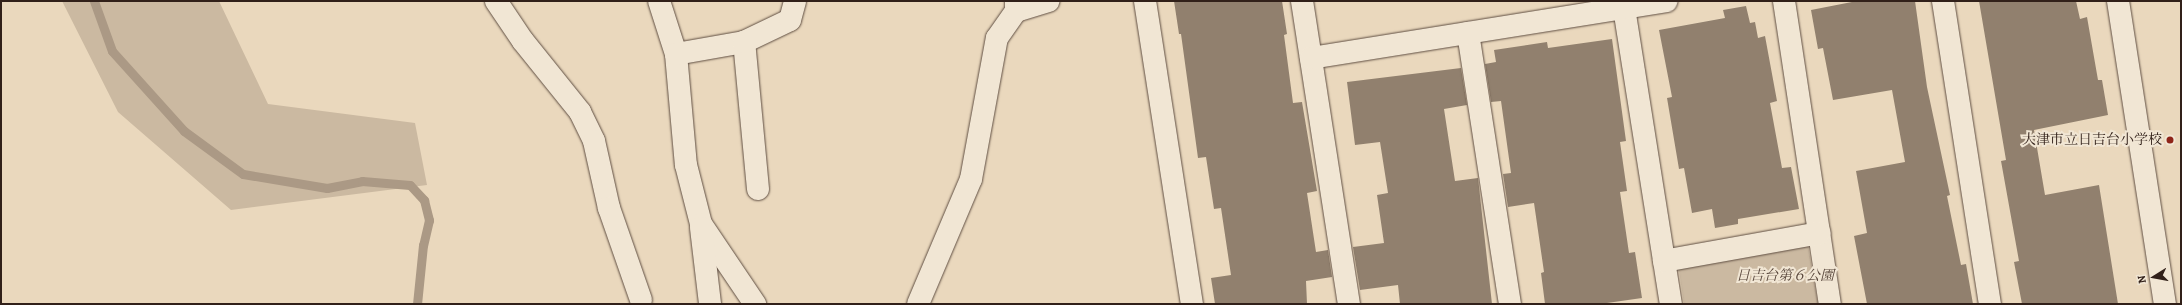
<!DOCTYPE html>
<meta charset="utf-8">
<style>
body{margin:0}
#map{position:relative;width:2182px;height:305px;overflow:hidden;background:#ead8bd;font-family:Alegreya,"Noto Serif JP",serif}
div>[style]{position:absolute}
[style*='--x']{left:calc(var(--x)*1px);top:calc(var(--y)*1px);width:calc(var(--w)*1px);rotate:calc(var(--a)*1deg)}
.green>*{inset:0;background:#cbb9a1}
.stream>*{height:9px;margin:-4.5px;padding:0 4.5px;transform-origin:4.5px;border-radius:4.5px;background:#ab9985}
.building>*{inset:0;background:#91806e}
.roads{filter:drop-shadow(0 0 1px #5f4e42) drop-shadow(0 0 1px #5f4e42)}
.minor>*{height:22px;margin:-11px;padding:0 11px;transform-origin:11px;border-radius:11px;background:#f1e6d4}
.dots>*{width:11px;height:11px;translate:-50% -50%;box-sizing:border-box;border:2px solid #f1e6d4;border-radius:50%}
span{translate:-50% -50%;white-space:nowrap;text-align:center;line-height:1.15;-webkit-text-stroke:4px #f1e6d4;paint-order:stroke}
.poi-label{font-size:14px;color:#312019}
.right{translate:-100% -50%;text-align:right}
.park-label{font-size:14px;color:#58463b;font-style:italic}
.frame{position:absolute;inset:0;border:2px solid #312019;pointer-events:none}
.north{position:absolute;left:2134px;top:257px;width:40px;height:40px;-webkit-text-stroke:3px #f1e6d4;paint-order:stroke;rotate:259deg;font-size:11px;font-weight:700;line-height:16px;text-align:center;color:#312019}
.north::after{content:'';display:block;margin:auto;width:14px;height:18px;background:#312019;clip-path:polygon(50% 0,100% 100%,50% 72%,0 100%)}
</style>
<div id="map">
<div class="green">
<div style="clip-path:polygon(62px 1px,219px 1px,268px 104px,415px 123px,427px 185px,231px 210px,118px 112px)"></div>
<div style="clip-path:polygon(1808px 245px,1818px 304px,1684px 304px,1678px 264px)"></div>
</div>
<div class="stream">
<div style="--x:94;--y:1;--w:53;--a:70.2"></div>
<div style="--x:112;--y:51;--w:108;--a:48"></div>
<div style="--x:184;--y:131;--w:73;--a:36.1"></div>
<div style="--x:243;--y:174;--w:85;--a:9.5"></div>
<div style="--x:327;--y:188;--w:36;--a:-11"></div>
<div style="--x:362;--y:181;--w:48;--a:4.8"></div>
<div style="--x:410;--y:185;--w:21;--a:47"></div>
<div style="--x:424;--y:200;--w:21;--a:76"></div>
<div style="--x:429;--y:220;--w:26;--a:103"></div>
<div style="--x:423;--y:245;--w:59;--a:95.8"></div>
</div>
<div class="building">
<div style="clip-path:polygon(1174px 1px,1282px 1px,1287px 34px,1284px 35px,1293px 103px,1302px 102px,1317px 191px,1307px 193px,1316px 252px,1328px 250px,1332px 277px,1306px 281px,1307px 304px,1215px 304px,1211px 278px,1231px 275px,1221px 208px,1214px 209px,1206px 157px,1198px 158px,1181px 34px,1179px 34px)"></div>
<div style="clip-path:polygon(1857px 1px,1915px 1px,1927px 87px,1950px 195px,1947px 196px,1961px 265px,1966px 264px,1973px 304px,1867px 304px,1854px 236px,1867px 233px,1856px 171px,1905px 162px,1892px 90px,1833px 100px,1823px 48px,1818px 49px,1811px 10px)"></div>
<div style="clip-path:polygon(1979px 1px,2076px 1px,2080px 19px,2087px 17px,2098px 80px,2102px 80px,2108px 115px,2034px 130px,2045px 195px,2099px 185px,2118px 304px,2022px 304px,2014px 262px,2019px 261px,2001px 161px,2006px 160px)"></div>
<div style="clip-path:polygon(1746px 6px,1750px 23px,1755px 22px,1758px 38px,1765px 36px,1777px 101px,1770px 103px,1782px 168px,1791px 167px,1799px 209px,1738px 219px,1738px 224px,1715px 228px,1712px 209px,1692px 213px,1684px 168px,1679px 169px,1667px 98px,1672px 97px,1659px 30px,1725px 18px,1723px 10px)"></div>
<div style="clip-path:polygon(1612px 39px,1626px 141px,1620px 142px,1627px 191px,1620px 192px,1629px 253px,1635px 252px,1642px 298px,1600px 304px,1545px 304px,1541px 273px,1544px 272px,1534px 203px,1508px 207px,1503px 174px,1511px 173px,1501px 101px,1491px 102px,1485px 64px,1496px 62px,1494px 50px,1547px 42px,1548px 48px)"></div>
<div style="clip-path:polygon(1461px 68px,1467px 105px,1444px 109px,1455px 181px,1478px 178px,1492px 304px,1400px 304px,1398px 285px,1360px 290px,1353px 247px,1384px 243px,1377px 195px,1388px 193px,1380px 142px,1355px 145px,1347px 82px)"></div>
</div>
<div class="roads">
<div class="minor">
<div style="--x:496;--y:1;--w:48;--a:56"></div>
<div style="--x:523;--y:41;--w:91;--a:51.2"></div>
<div style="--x:580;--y:112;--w:32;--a:64"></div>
<div style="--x:594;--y:141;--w:69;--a:77.4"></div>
<div style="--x:609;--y:208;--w:97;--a:70.8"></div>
<div style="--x:659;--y:1;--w:56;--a:72.2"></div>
<div style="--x:676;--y:54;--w:111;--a:84.9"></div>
<div style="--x:686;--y:165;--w:61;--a:75.7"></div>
<div style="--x:701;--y:224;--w:97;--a:56"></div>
<div style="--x:1145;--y:1;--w:307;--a:81.2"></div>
<div style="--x:1302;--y:1;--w:307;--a:81.2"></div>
<div style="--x:1784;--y:1;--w:306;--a:81.4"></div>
<div style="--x:1943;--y:1;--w:307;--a:81.2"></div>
<div style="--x:2118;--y:1;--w:307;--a:81.2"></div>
<div style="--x:1624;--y:8;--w:300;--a:81"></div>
<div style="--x:1016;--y:11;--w:34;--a:-17"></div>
<div style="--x:1468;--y:33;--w:274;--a:81.2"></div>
<div style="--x:676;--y:54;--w:69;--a:-10"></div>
<div style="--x:1311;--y:58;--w:360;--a:-9.1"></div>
<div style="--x:758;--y:189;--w:148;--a:-95.4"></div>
<div style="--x:744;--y:42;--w:51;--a:-25.6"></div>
<div style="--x:790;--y:20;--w:20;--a:-75"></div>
<div style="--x:701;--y:228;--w:77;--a:83.2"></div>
<div style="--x:1664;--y:261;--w:158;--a:-10.2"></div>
<div style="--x:918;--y:304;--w:136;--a:-67"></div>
<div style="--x:971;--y:179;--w:143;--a:-79.6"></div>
<div style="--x:997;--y:38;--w:33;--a:-55"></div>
<div style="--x:1016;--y:11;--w:10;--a:-90"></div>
</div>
</div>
<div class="dots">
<div style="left:2170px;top:140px;background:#8f2418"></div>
</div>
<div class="poi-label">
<span class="right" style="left:2162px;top:140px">大津市立日吉台小学校</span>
</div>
<div class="park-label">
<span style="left:1785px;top:276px">日吉台第６公園</span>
</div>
<div class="frame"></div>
<div class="north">N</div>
</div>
